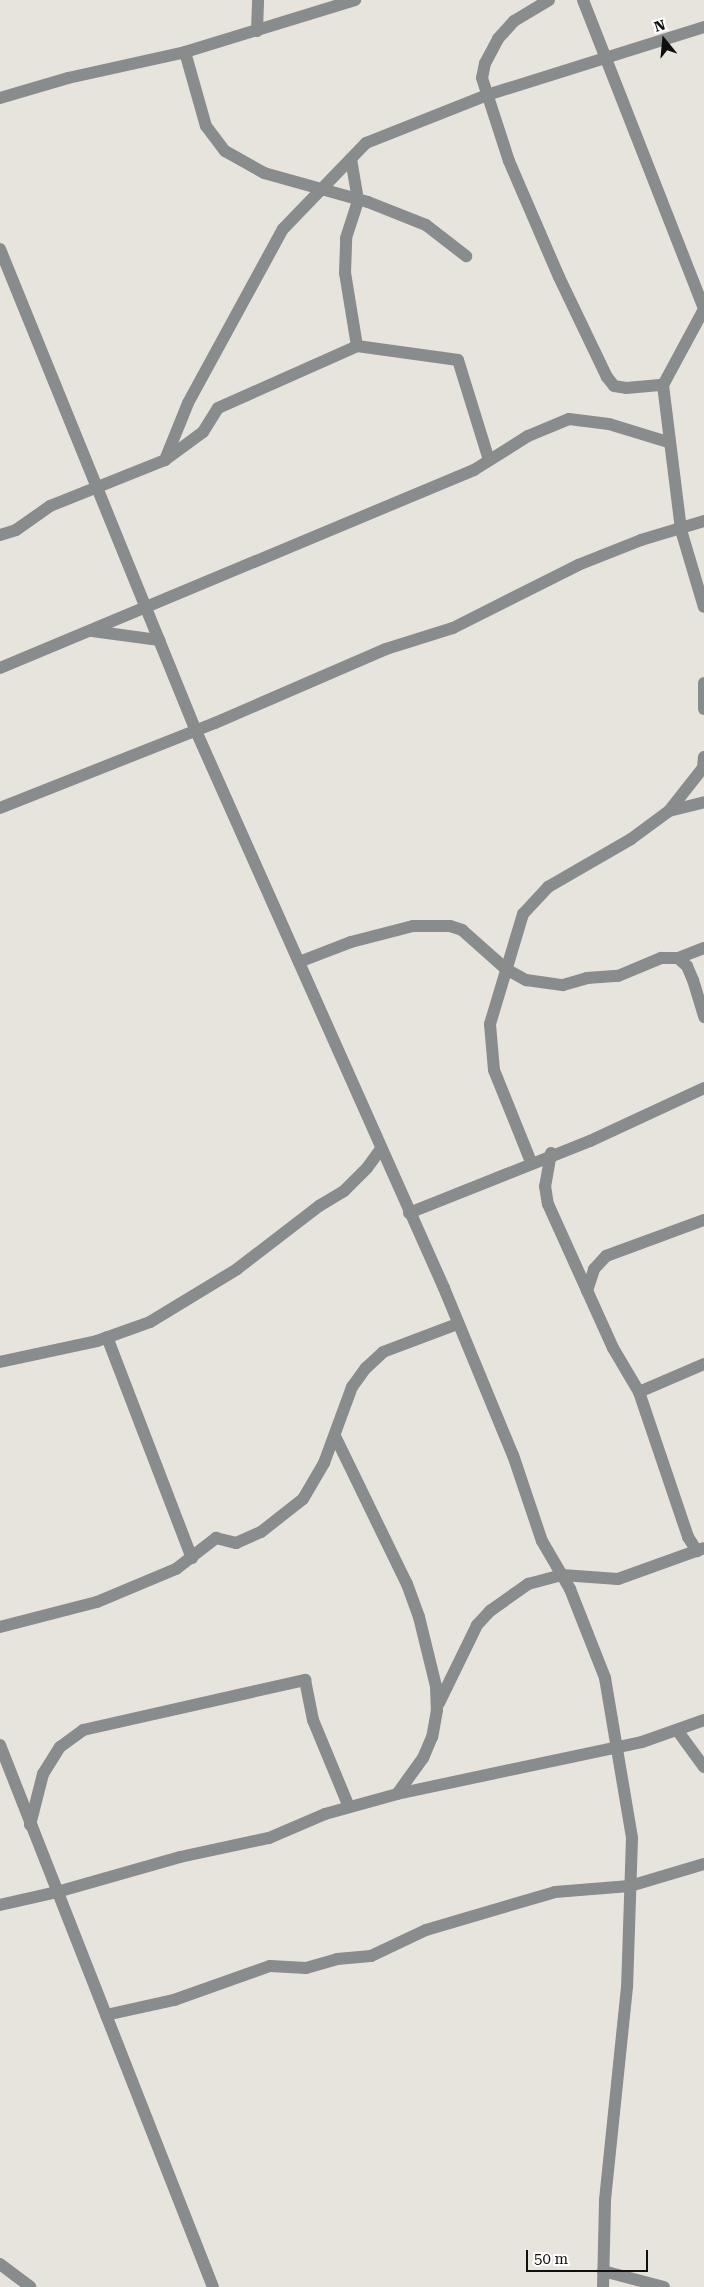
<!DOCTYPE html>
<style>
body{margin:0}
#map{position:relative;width:704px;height:2287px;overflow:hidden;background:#e7e4de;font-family:"Roboto Serif",serif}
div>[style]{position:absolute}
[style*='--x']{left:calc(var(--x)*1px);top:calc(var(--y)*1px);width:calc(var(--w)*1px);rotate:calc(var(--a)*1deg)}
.minor>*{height:12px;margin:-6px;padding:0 6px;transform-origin:6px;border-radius:6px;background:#898c8c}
.tertiary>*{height:12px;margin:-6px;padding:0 6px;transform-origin:6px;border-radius:6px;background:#898c8c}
span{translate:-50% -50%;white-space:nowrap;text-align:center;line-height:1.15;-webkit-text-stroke:4px #fff;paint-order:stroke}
.north{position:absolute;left:639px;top:15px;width:50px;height:50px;-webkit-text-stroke:4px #fff;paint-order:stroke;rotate:343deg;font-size:14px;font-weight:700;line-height:20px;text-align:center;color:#0f0f0d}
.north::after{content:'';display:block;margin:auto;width:18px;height:22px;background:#0f0f0d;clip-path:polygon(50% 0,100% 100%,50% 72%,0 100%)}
.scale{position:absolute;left:526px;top:2250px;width:122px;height:22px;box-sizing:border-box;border:2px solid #0f0f0d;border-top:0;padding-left:6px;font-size:15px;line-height:18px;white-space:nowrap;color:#0f0f0d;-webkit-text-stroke:4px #fff;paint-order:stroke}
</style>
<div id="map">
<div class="minor">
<div style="--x:549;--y:0;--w:41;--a:149"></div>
<div style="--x:514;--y:21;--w:24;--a:132"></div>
<div style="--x:498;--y:39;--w:27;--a:118"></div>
<div style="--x:485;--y:63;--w:15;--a:101"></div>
<div style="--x:482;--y:78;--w:87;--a:72"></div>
<div style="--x:509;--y:161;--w:126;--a:66.7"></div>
<div style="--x:559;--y:277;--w:111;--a:64.4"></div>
<div style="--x:607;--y:377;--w:11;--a:52"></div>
<div style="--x:614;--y:386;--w:12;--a:9"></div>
<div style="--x:626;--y:388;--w:37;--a:-5"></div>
<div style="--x:583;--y:0;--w:332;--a:68.6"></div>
<div style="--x:257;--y:31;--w:31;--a:-88"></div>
<div style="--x:185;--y:52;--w:77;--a:74.2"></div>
<div style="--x:206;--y:126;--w:31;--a:53"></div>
<div style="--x:225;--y:151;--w:45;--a:29.4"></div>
<div style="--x:264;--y:173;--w:108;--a:15.6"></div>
<div style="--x:368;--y:202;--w:62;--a:21.6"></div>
<div style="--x:426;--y:225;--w:51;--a:37.8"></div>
<div style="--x:0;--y:98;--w:71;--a:-16.4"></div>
<div style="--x:68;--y:78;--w:120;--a:-12.5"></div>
<div style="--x:185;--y:52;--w:178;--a:-17"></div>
<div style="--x:0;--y:249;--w:520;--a:67.87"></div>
<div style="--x:196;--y:731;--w:610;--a:66"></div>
<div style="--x:444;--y:1288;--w:181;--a:67.6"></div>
<div style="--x:513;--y:1455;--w:91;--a:71.4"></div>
<div style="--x:542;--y:1541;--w:56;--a:59.7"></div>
<div style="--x:570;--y:1589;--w:96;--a:68.5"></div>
<div style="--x:605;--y:1678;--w:162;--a:80.4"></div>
<div style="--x:632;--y:1838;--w:149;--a:91.9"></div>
<div style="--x:627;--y:1987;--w:215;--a:95.9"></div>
<div style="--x:605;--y:2201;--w:86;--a:91.3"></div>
<div style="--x:704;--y:309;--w:86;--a:118.3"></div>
<div style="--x:663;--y:385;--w:146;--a:82.9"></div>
<div style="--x:681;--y:530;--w:80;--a:73.4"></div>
<div style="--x:357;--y:346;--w:102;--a:7.9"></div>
<div style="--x:458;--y:360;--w:105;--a:72.8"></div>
<div style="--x:165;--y:460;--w:61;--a:-68"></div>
<div style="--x:188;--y:403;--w:198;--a:-61.4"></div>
<div style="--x:283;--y:229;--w:120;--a:-46"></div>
<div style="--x:366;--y:143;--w:130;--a:-21.6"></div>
<div style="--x:487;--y:95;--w:227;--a:-17.4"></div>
<div style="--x:0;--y:535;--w:17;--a:-17"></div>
<div style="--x:16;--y:530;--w:42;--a:-35.2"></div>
<div style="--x:50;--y:506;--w:124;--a:-21.8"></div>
<div style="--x:165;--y:460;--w:47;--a:-36.4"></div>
<div style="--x:203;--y:432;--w:28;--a:-58"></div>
<div style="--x:218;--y:408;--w:152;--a:-24"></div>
<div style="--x:357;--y:346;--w:74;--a:-99.3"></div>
<div style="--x:345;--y:273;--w:35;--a:-88"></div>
<div style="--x:346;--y:238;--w:40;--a:-72"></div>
<div style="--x:358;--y:200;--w:42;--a:-99.7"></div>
<div style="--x:92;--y:631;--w:68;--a:7.7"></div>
<div style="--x:0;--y:668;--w:514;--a:-22.67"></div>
<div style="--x:474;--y:470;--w:64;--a:-32.2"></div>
<div style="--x:528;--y:436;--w:44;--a:-22.5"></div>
<div style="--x:569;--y:419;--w:40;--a:7.1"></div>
<div style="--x:609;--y:424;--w:62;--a:17"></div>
<div style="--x:704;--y:683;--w:26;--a:90"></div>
<div style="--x:0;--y:808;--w:231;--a:-21.6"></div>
<div style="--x:215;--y:723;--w:186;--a:-23.4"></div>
<div style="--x:386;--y:649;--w:70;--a:-17.4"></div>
<div style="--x:453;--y:628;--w:140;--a:-26.7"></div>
<div style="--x:578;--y:565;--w:68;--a:-21.6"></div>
<div style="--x:641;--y:540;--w:66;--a:-16.8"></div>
<div style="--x:669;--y:811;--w:36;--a:-14"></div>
<div style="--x:678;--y:958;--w:12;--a:42"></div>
<div style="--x:687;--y:966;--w:15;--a:67"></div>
<div style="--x:693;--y:980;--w:39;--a:73"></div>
<div style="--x:299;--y:962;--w:56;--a:-21"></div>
<div style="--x:351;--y:942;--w:64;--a:-14.5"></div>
<div style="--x:413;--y:926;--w:37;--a:0"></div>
<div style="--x:450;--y:926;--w:13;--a:18"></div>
<div style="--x:462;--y:930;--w:59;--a:41.6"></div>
<div style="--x:506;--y:969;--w:23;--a:29"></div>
<div style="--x:526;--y:980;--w:37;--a:8"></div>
<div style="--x:563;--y:985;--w:25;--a:-16"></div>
<div style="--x:587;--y:978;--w:31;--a:-4"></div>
<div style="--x:618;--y:976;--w:47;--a:-22.7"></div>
<div style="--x:661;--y:958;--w:17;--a:0"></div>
<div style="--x:678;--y:958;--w:28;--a:-21"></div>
<div style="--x:551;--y:1153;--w:34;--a:100"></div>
<div style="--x:545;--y:1186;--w:18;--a:81"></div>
<div style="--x:548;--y:1204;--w:158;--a:65.7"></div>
<div style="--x:613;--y:1348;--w:51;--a:59.4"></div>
<div style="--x:639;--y:1392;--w:153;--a:71.3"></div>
<div style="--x:688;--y:1537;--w:17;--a:57"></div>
<div style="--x:531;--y:1162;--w:99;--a:-111.9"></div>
<div style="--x:494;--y:1070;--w:46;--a:-95"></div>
<div style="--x:490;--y:1024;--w:115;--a:-73.3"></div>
<div style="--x:523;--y:914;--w:37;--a:-47"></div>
<div style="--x:548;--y:887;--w:96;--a:-30"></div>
<div style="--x:631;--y:839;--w:47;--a:-36.4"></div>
<div style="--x:669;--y:811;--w:55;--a:-51.7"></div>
<div style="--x:703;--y:768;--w:11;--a:-85"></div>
<div style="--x:409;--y:1213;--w:195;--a:-21.7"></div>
<div style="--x:590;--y:1141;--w:126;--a:-24.9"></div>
<div style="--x:587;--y:1291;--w:23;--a:-72"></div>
<div style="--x:594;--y:1269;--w:18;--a:-47"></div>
<div style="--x:606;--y:1256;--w:104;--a:-20.2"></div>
<div style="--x:107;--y:1337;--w:237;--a:69"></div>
<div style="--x:0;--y:1362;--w:99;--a:-12.2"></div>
<div style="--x:97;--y:1341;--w:56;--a:-19.7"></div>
<div style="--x:150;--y:1322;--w:102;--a:-31.3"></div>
<div style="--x:237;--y:1269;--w:103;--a:-37.5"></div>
<div style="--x:319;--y:1206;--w:29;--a:-31"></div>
<div style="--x:344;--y:1191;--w:33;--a:-45"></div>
<div style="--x:367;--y:1168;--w:22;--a:-54"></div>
<div style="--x:639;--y:1392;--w:71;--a:-23.3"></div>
<div style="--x:335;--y:1436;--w:165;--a:64.1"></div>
<div style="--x:407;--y:1584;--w:35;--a:70"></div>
<div style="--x:419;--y:1617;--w:71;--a:76.2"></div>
<div style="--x:436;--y:1686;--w:24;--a:88"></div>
<div style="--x:437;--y:1710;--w:27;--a:100"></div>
<div style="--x:432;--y:1737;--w:23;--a:113"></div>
<div style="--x:423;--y:1758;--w:44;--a:125.8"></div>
<div style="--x:0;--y:1627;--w:100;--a:-14.5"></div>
<div style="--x:97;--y:1602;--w:86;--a:-22.7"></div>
<div style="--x:176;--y:1569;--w:51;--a:-37.8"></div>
<div style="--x:216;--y:1538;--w:21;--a:14"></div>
<div style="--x:236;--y:1543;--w:27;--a:-24"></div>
<div style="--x:261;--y:1532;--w:53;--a:-38.2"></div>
<div style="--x:303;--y:1499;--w:42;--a:-59.7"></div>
<div style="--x:324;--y:1463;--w:81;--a:-69.8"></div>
<div style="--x:352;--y:1387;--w:24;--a:-54"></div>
<div style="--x:366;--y:1368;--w:23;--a:-43"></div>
<div style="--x:383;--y:1352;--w:79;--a:-20.7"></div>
<div style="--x:439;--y:1703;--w:87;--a:-64"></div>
<div style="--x:477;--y:1625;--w:19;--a:-47"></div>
<div style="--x:490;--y:1611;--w:47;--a:-35.4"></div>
<div style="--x:528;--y:1584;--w:35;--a:-15"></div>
<div style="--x:562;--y:1575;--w:56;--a:4.1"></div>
<div style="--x:618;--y:1579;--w:91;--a:-19.8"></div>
<div style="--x:677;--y:1730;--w:46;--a:53.9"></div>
<div style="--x:0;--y:1745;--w:582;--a:68.55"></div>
<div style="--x:30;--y:1825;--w:53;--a:-75.7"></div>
<div style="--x:43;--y:1774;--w:32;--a:-58"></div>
<div style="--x:60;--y:1747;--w:29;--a:-36"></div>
<div style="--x:83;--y:1730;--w:228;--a:-12.7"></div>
<div style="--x:305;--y:1680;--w:41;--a:78.7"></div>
<div style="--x:313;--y:1720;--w:94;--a:67.5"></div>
<div style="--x:106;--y:2015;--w:70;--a:-12.4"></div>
<div style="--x:174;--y:2000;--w:102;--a:-19.5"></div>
<div style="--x:270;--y:1966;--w:36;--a:3"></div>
<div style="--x:306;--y:1968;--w:32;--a:-16"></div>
<div style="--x:337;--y:1959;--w:34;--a:-5"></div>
<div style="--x:371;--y:1956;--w:61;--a:-25.3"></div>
<div style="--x:426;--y:1930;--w:134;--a:-16.4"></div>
<div style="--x:555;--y:1892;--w:75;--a:-4.6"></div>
<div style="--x:630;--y:1886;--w:77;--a:-16.6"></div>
<div style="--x:603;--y:2271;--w:63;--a:14.7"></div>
</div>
<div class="tertiary">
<div style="--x:0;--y:1905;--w:58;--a:-12.8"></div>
<div style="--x:57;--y:1892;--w:128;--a:-15.9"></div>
<div style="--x:180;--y:1857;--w:91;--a:-12.1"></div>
<div style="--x:269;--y:1838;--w:61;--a:-23.2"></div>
<div style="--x:325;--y:1814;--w:75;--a:-15.5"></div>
<div style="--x:397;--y:1794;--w:250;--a:-12"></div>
<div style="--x:642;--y:1742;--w:66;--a:-19.5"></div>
<div style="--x:0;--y:2264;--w:38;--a:37"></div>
</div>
<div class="north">N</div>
<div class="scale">50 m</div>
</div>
